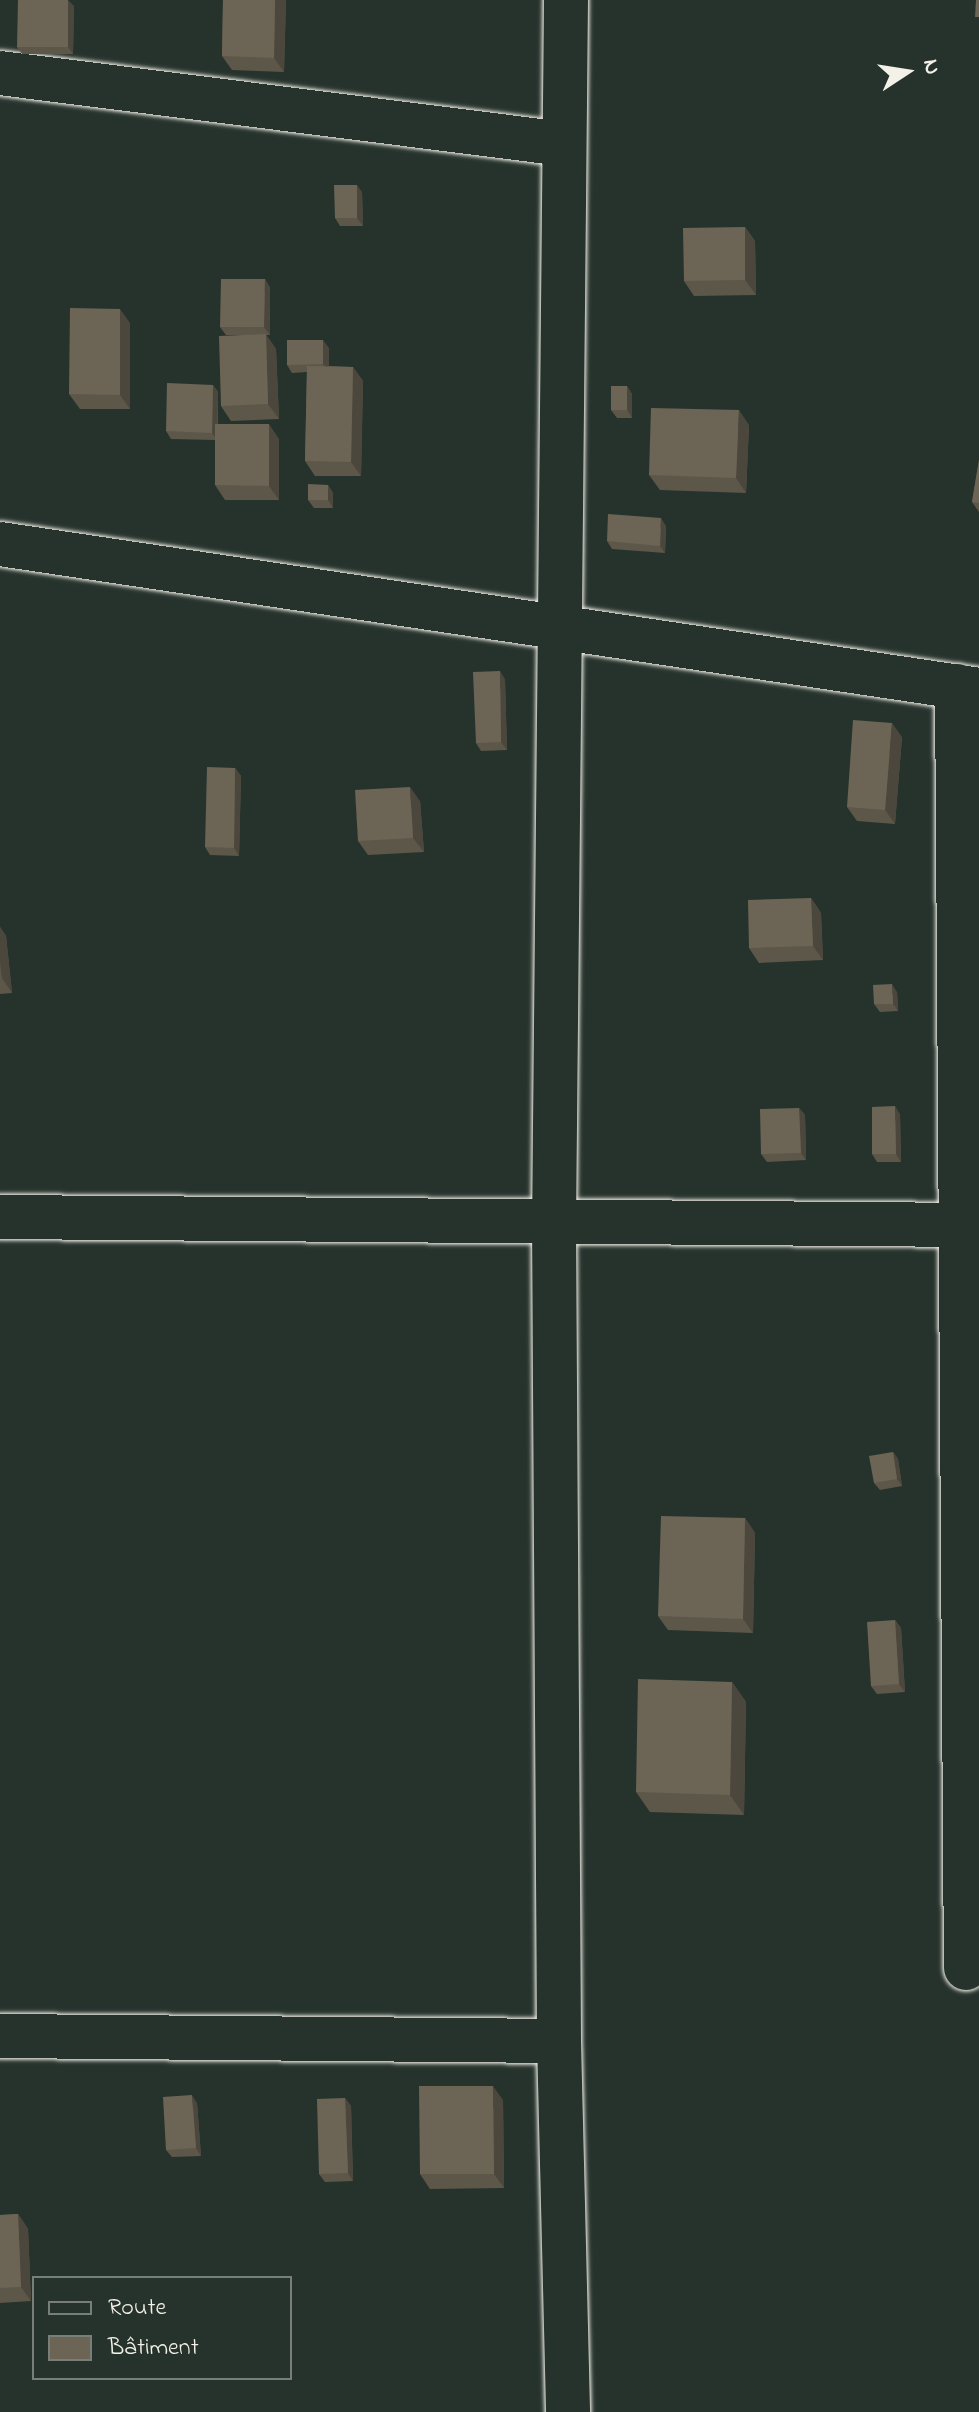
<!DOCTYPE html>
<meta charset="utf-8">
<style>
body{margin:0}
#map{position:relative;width:979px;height:2412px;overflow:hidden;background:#26332d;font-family:"Indie Flower",sans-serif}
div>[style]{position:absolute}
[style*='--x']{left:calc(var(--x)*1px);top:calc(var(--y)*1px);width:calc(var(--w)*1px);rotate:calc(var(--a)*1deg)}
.roads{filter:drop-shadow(0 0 2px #f4f1e8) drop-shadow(0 0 2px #f4f1e8)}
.street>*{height:44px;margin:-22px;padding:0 22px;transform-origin:22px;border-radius:22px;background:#26332d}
.wall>*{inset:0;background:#5d5749}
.shaded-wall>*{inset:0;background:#4c473c}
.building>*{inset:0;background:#6c6555}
span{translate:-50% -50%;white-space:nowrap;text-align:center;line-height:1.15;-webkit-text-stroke:7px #26332d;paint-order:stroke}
.legend{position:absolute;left:32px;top:2276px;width:260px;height:104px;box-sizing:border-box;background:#26332d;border:2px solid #787f78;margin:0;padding:10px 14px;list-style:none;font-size:24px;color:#f4f1e8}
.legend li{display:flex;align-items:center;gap:16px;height:40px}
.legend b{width:40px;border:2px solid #787f78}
.north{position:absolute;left:867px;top:32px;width:80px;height:80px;-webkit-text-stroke:6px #26332d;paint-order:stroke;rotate:78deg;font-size:22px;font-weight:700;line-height:32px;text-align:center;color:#f4f1e8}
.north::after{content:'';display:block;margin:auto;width:28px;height:36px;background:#f4f1e8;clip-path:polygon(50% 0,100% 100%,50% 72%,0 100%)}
</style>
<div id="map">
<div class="roads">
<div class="street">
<div style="--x:566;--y:0;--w:1221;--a:90.56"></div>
<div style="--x:554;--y:1221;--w:820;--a:89.65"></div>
<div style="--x:559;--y:2041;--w:371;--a:88.6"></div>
<div style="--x:0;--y:73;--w:568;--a:7.18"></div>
<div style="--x:0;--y:544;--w:990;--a:8.48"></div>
<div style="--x:957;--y:686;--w:1282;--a:89.6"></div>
<div style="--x:0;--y:1217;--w:979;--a:0.47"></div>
<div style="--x:0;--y:2036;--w:559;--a:0.51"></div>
</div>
</div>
<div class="wall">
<div style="clip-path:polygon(223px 0,286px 0,284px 72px,232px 70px,222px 56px)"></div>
<div style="clip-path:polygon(74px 6px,73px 54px,22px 54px,17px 47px)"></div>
<div style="clip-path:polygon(362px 192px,363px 226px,340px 226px,335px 218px)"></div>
<div style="clip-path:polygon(745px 227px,755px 241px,756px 295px,694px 296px,684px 281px)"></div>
<div style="clip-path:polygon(270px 287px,270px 335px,266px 335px,276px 349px,279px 419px,231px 421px,221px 406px,246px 335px,226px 335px,220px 327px)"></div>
<div style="clip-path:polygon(130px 323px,130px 409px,80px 409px,69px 394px)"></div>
<div style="clip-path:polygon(329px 348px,329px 366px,353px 367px,363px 381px,361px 476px,315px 476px,305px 461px,307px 372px,292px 373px,287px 365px)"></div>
<div style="clip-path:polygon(213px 385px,218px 392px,218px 424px,279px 439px,279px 500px,225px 500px,215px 485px,215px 440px,171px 439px,166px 431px)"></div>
<div style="clip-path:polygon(627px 386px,632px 394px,632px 418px,617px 418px,611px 410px)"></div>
<div style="clip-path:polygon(749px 425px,746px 493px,660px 490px,649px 475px)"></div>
<div style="clip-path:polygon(979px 460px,979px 512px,972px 502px)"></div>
<div style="clip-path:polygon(328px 485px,333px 493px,333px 508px,314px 508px,308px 500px)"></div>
<div style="clip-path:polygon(666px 526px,665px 553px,612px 549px,607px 541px)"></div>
<div style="clip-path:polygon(505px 679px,507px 750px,481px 751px,476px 743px)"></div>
<div style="clip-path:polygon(902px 737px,895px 824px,857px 821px,847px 807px)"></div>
<div style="clip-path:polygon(235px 768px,241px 776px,239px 856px,210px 855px,205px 847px)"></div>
<div style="clip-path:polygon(420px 801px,424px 852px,368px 855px,358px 841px)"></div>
<div style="clip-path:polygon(811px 898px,821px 913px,823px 960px,759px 963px,749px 948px)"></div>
<div style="clip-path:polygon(0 927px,6px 936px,12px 993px,0 994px)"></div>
<div style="clip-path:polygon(897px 992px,898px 1011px,880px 1012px,874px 1004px)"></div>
<div style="clip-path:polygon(799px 1108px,805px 1115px,806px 1160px,767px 1162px,761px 1154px)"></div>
<div style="clip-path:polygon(900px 1114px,901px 1162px,877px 1162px,872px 1154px)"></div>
<div style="clip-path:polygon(893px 1452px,898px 1459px,902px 1486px,880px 1490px,874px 1483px)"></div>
<div style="clip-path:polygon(745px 1518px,755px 1533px,753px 1633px,668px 1630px,658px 1616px)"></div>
<div style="clip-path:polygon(895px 1620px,901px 1628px,905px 1692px,877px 1694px,871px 1686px)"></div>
<div style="clip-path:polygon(732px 1682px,746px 1702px,744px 1815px,650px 1812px,636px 1792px)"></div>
<div style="clip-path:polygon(345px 2098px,351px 2106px,353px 2181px,325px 2182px,319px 2174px)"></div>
<div style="clip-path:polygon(503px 2100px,504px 2188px,430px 2189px,420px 2174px)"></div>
<div style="clip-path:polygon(197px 2103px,201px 2156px,172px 2157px,166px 2150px)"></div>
<div style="clip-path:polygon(18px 2214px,28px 2229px,31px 2301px,0 2303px,0 2215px)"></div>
</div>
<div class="shaded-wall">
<div style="clip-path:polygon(68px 0,74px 6px,73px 54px,68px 47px)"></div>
<div style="clip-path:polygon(275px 0,286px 0,284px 72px,274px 58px)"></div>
<div style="clip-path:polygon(357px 185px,362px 192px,363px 226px,357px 218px)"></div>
<div style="clip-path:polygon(745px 227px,755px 241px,756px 295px,745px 280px)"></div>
<div style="clip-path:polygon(265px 279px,270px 287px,270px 335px,264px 327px)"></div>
<div style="clip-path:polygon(120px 309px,130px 323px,130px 409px,120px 395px)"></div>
<div style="clip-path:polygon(266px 334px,276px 349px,279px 419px,268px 404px)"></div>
<div style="clip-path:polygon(323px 340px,329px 348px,329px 372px,323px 364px)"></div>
<div style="clip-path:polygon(353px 367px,363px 381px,361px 476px,351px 462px)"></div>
<div style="clip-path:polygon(213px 385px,218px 392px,217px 440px,212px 433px)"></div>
<div style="clip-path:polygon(627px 386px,632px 394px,632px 418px,627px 410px)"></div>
<div style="clip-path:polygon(739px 410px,749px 425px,746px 493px,736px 478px)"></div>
<div style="clip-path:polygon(269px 424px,279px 439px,279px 500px,269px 486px)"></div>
<div style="clip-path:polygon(328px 485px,333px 493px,333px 508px,328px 500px)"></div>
<div style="clip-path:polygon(661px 518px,666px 526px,665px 553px,660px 546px)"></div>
<div style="clip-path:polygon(500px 671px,505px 679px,507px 750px,501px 742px)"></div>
<div style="clip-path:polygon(892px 723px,902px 737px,895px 824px,885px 810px)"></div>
<div style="clip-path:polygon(235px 768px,241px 776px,239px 856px,234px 848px)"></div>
<div style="clip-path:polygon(410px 787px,420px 801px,424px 852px,413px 838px)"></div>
<div style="clip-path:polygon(811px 898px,821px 913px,823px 960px,813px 946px)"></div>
<div style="clip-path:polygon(0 927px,6px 936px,12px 993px,2px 978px,0 962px)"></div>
<div style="clip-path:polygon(892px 984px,897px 992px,898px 1011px,893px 1004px)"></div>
<div style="clip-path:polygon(895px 1106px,900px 1114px,901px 1162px,896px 1154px)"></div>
<div style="clip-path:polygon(799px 1108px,805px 1115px,806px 1160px,801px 1153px)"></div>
<div style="clip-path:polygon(893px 1452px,898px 1459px,902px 1486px,897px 1479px)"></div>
<div style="clip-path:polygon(745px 1518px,755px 1533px,753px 1633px,743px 1619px)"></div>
<div style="clip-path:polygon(895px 1620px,901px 1628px,905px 1692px,899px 1684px)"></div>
<div style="clip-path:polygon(732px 1682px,746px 1702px,744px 1815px,730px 1795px)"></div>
<div style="clip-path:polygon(493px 2086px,503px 2100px,504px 2188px,494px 2174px)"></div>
<div style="clip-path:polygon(192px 2095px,197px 2103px,201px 2156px,196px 2148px)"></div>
<div style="clip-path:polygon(345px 2098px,351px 2106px,353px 2181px,348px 2173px)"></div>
<div style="clip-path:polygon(18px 2214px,28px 2229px,31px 2301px,21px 2287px)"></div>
</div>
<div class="building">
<div style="clip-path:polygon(18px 0,68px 0,68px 47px,17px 47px)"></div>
<div style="clip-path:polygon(223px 0,275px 0,274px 58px,222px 56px)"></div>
<div style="clip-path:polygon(976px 0,979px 0,979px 17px,975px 17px)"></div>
<div style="clip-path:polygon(334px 185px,357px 185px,357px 218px,335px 218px)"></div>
<div style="clip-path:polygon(745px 227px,745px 280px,684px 281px,683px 228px)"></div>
<div style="clip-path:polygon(221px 279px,265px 279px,264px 327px,220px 327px)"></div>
<div style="clip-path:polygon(70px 308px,120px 309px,120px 395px,69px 394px)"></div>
<div style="clip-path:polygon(266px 334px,268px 404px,221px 406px,219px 336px)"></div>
<div style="clip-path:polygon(287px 340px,323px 340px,323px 364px,287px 365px)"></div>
<div style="clip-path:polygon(307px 366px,353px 367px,351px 462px,305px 461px)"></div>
<div style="clip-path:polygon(167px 383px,213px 385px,212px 433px,166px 431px)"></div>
<div style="clip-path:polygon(611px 386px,627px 386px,627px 410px,611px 410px)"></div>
<div style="clip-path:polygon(651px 408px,739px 410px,736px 478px,649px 475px)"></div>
<div style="clip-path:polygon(215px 424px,269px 424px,269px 486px,215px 485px)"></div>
<div style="clip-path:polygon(979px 460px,979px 503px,972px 502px)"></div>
<div style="clip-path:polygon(308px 484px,328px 485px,328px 500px,308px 500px)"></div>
<div style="clip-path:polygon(608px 514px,661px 518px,660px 546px,607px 541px)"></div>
<div style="clip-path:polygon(500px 671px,501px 742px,476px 743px,473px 672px)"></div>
<div style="clip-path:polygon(853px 720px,892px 723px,885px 810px,847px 807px)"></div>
<div style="clip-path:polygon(207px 767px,235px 768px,234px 848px,205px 847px)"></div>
<div style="clip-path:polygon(410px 787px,413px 838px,358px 841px,355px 790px)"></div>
<div style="clip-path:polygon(811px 898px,813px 946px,749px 948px,748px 900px)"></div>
<div style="clip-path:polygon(892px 984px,893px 1004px,874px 1004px,873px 985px)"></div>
<div style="clip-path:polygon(895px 1106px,896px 1154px,872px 1154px,872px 1107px)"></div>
<div style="clip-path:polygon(799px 1108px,801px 1153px,761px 1154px,760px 1109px)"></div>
<div style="clip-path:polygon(893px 1452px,897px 1479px,874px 1483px,869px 1456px)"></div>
<div style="clip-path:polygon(661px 1516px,745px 1518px,743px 1619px,658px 1616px)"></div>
<div style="clip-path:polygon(895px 1620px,899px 1684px,871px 1686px,867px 1622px)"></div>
<div style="clip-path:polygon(638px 1679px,732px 1682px,730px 1795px,636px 1792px)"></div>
<div style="clip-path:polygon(419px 2086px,493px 2086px,494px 2174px,420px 2174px)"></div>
<div style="clip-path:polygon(192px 2095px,196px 2148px,166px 2150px,163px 2097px)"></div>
<div style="clip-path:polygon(345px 2098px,348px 2173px,319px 2174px,317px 2099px)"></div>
<div style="clip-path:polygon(18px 2214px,21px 2287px,0 2288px,0 2215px)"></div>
</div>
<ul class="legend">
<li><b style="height:10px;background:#26332d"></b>Route</li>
<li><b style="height:22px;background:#6c6555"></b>Bâtiment</li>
</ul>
<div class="north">N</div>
</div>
